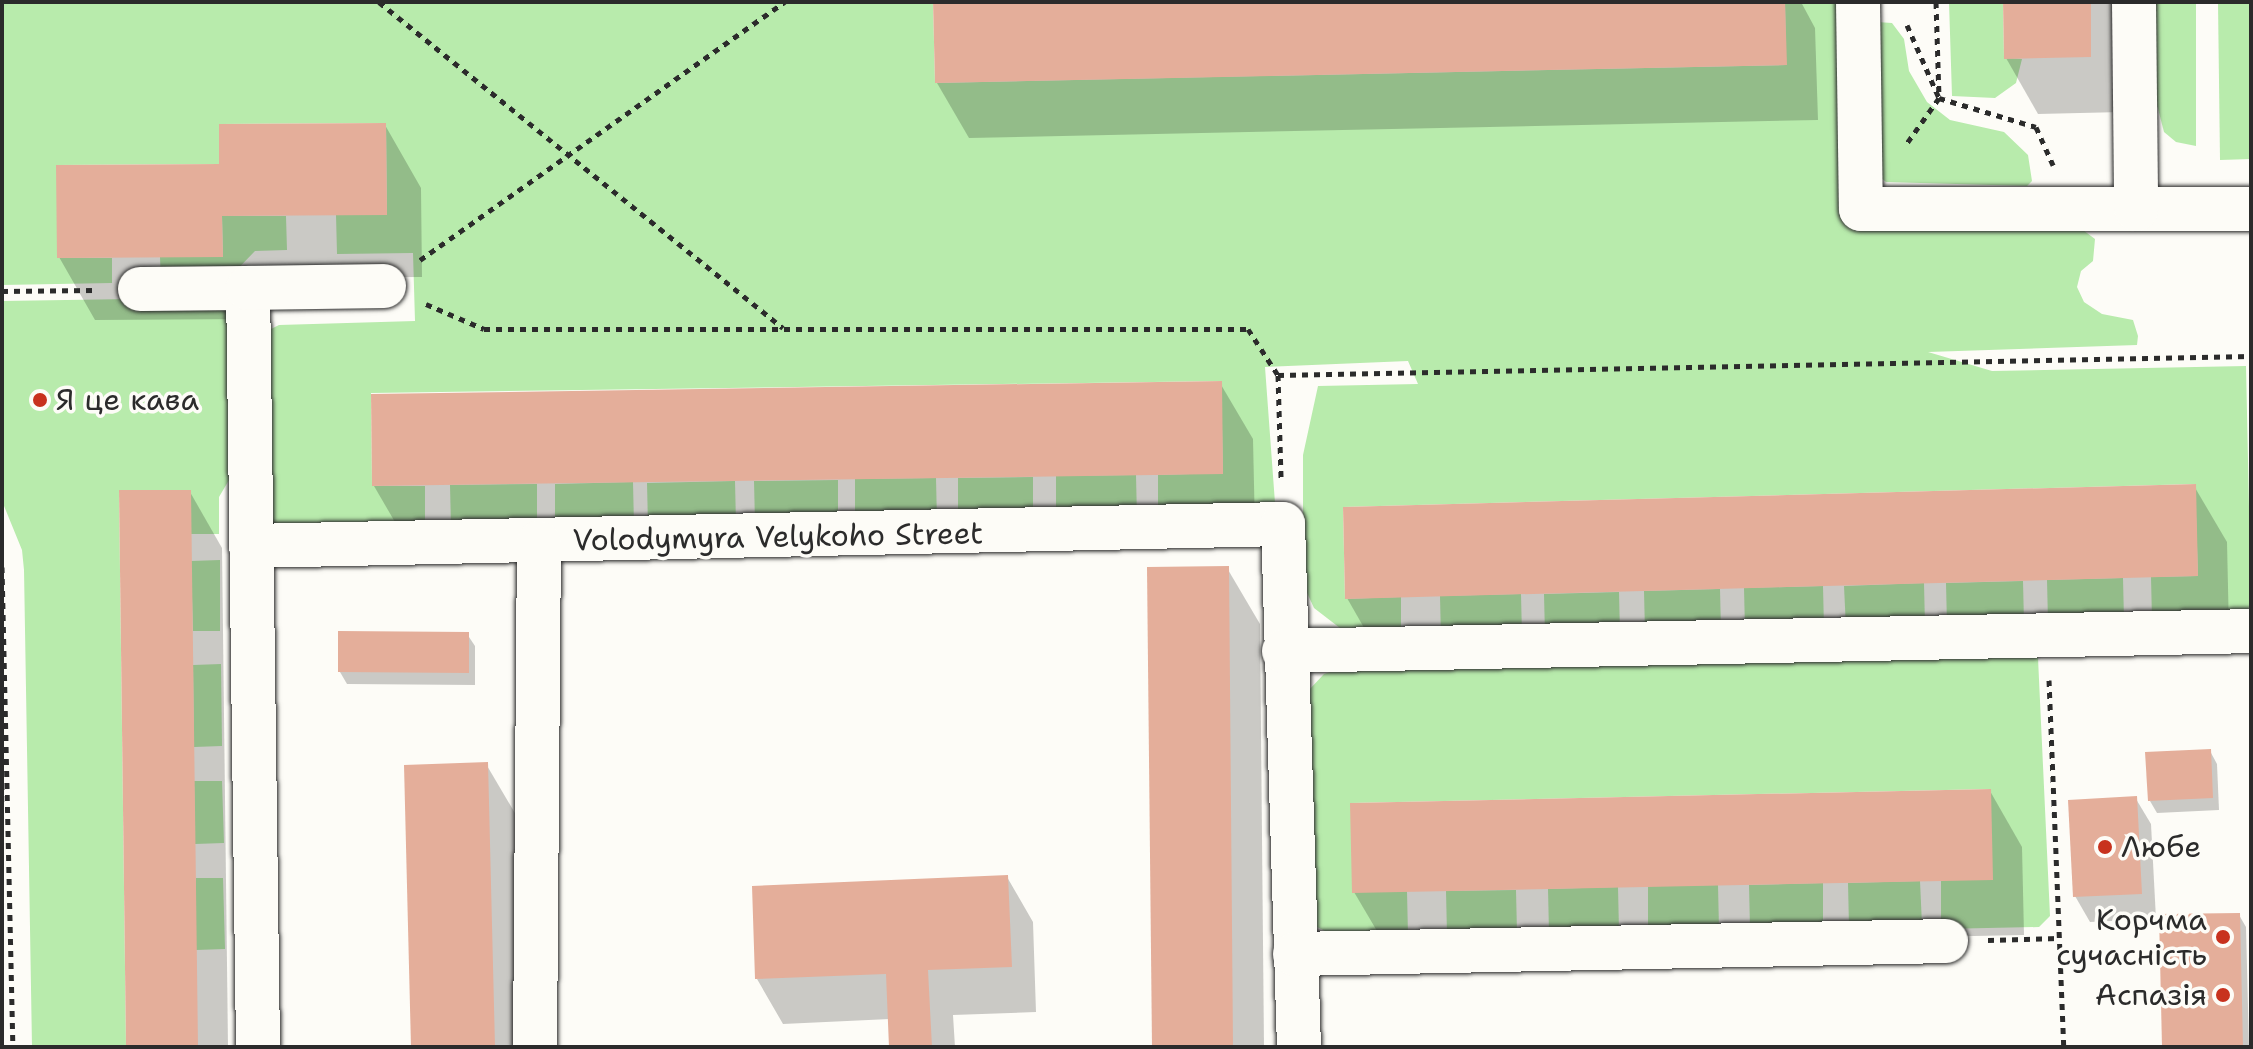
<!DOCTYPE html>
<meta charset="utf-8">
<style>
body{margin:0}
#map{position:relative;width:2253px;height:1049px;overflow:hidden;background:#fdfcf7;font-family:"Shantell Sans",sans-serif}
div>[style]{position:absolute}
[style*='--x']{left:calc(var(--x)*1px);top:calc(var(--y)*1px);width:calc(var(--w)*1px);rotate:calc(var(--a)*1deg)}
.green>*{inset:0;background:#b8ebac}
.shadow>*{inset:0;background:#0003}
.building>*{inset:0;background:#e4ae9a}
.path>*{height:5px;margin-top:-2.5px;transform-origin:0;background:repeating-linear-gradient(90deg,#2b2b2b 0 6px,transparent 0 12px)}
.roads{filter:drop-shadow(0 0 2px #2b2b2b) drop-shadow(0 0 2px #2b2b2b)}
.minor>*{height:44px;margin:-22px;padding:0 22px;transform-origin:22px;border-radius:22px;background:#fdfcf7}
.dots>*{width:22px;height:22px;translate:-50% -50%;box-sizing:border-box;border:4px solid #fdfcf7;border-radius:50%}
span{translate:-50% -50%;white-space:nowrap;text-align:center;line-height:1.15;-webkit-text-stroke:7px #fdfcf7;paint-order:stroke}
.poi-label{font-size:30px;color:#2b2b2b}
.left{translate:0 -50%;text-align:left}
.right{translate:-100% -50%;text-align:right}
.street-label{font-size:30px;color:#2b2b2b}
.frame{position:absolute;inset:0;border:4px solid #2b2b2b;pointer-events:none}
</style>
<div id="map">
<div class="green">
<div style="clip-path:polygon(2px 2px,933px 2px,935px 83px,1786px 65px,1785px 2px,1844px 2px,1850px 200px,2083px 230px,2095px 239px,2093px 261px,2081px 271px,2077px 287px,2084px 302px,2102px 314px,2133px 320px,2138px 336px,2137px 345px,1928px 352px,1992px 371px,2246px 366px,2251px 600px,2247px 613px,2152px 620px,2151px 577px,2198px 576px,2195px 484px,1343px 507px,1345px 599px,1401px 597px,1401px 637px,1349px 635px,1314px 608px,1303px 584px,1303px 455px,1318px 386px,1418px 384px,1408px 361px,1265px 367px,1275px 503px,1158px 517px,1158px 475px,1223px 473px,1221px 381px,371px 393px,372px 486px,425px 486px,425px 528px,267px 525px,259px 335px,279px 325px,415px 321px,413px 253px,337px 254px,336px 215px,387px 215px,386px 123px,219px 124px,219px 164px,57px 165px,57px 258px,112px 258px,112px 283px,2px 285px)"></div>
<div style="clip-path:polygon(1949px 2px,2003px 2px,2004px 58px,2022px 59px,2016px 83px,1995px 98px,1952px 96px)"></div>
<div style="clip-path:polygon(2156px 2px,2196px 2px,2196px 146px,2176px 142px,2164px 132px,2156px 101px)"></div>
<div style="clip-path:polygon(2218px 2px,2251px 2px,2251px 159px,2220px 160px)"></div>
<div style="clip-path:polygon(1877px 22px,1892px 23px,1904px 39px,1909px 71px,1927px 102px,1950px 120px,2004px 132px,2028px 155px,2032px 181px,2027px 186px,1886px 182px,1874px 172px)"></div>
<div style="clip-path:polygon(222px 216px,286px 216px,287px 250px,255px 251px,224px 283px,161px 283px,160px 257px,223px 256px)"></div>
<div style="clip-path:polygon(130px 299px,226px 307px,237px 320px,232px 475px,219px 497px,219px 534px,191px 534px,190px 490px,119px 491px,126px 1047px,32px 1047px,24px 570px,22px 550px,2px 501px,2px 301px)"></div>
<div style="clip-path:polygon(1136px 475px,1137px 518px,1056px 519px,1056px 476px)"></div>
<div style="clip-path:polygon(1033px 477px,1033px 519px,958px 520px,958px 478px)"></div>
<div style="clip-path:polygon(936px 478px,937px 521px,855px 522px,855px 479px)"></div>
<div style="clip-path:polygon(838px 480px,838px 522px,755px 523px,754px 481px)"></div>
<div style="clip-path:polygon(735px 481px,736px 524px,648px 525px,647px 483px)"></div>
<div style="clip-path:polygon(633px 482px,634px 525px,555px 526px,555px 484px)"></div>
<div style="clip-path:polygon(537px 484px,537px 526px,451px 527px,450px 485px)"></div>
<div style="clip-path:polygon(220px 560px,220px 631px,193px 631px,191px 561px)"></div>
<div style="clip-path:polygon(2123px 578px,2124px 620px,2048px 622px,2047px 580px)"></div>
<div style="clip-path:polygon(2023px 581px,2024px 623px,1947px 625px,1946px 583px)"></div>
<div style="clip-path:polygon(1924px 583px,1925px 626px,1846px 628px,1844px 586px)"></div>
<div style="clip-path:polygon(1823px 586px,1824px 628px,1745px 630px,1744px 588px)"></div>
<div style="clip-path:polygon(1720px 589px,1721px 631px,1645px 633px,1644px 591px)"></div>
<div style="clip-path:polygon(1619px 592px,1620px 634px,1545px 636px,1544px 594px)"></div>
<div style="clip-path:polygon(1521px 594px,1522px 636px,1441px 639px,1440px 596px)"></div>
<div style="clip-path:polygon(2030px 651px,2038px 658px,2050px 916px,2039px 927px,1941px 929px,1941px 881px,1990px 789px,1351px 803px,1407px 891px,1408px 935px,1337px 937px,1315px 926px,1308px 691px,1324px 674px,1351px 665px)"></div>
<div style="clip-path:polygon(221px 664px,222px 746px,194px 747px,193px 665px)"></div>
<div style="clip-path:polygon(194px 781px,222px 781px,224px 843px,195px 844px)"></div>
<div style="clip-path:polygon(196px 878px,223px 878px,225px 949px,196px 950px)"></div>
<div style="clip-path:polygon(1920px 881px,1922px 925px,1849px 927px,1848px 883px)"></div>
<div style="clip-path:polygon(1823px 883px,1823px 927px,1750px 929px,1749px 885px)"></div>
<div style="clip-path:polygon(1718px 885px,1719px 929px,1648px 931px,1648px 886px)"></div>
<div style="clip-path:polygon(1618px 887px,1619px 931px,1549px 933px,1548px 889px)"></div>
<div style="clip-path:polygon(1516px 890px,1517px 933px,1447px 935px,1446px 891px)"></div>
</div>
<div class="shadow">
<div style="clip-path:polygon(935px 2px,1801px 2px,1815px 28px,1818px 120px,969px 138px,937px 83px)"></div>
<div style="clip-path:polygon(2005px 2px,2120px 2px,2123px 112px,2038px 114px,2006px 58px)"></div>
<div style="clip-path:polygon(385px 125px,421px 188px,422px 277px,257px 278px,258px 319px,95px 320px,59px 257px)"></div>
<div style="clip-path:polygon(1220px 383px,1253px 439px,1255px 529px,406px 541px,374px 486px)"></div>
<div style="clip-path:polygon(2194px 486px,2227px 542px,2229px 632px,1379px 654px,1347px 598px)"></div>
<div style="clip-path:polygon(190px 492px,222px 548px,228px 1047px,128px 1047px)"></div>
<div style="clip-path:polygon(1227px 568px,1260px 624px,1264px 1047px,1155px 1047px)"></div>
<div style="clip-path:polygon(467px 634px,475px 646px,475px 685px,347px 684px,340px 672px)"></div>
<div style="clip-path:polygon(2210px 751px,2217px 764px,2219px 810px,2157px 813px,2150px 801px)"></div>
<div style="clip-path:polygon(486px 764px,519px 820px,524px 1047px,413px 1047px)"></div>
<div style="clip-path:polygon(1990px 791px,2022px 847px,2024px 935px,1387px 948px,1354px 892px)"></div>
<div style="clip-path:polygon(2136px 799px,2151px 824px,2156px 919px,2090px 922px,2075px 896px)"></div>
<div style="clip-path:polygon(1007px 877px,1033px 922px,1036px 1012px,953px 1015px,955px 1047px,891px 1047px,890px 1019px,783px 1024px,757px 979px)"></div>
<div style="clip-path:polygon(2239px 915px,2246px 927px,2249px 1047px,2164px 1047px)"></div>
</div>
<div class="building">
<div style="clip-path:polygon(933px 2px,1785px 2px,1787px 65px,935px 83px)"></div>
<div style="clip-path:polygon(2003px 2px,2091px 2px,2091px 57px,2004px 59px)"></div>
<div style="clip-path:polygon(386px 123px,387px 215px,222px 216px,223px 257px,57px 258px,56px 165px,219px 164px,219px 124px)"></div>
<div style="clip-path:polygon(1222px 381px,1223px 474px,372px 486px,371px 394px)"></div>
<div style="clip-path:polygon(2196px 484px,2198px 576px,1345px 599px,1343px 507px)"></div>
<div style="clip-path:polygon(119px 490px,191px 490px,198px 1047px,126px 1047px)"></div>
<div style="clip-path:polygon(1229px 566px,1233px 1047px,1152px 1047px,1147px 567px)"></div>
<div style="clip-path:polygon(338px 631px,469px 632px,469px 673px,338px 672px)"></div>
<div style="clip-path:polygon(2211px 749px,2213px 798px,2148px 801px,2145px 752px)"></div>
<div style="clip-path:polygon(488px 762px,495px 1047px,411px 1047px,404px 765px)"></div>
<div style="clip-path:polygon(1991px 789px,1993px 880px,1352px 893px,1350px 803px)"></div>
<div style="clip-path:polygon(2137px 796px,2142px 894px,2073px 897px,2068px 800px)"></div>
<div style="clip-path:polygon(1008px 875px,1012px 967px,928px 970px,932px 1047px,889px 1047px,886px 974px,755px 979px,752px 886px)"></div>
<div style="clip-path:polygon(2240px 913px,2243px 1047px,2162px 1047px,2159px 914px)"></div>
</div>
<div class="path">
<div style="--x:379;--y:2;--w:519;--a:38.9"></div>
<div style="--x:1936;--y:2;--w:96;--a:88.2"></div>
<div style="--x:1939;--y:98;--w:101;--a:16.6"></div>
<div style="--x:2036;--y:127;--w:42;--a:65.9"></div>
<div style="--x:1907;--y:25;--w:80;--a:66.3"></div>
<div style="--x:1939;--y:98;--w:55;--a:125.4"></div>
<div style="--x:420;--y:260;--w:447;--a:-35.3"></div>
<div style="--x:2;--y:291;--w:93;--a:-0.6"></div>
<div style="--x:426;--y:304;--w:63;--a:23.3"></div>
<div style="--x:484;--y:329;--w:764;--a:0"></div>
<div style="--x:1248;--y:329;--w:55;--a:56.9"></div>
<div style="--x:1278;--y:375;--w:104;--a:88.3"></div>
<div style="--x:1278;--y:375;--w:973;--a:-1.12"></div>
<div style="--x:2;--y:567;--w:480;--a:88.7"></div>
<div style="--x:2049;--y:680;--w:367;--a:87.7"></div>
<div style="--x:1988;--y:940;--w:71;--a:-1.6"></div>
</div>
<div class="roads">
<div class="minor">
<div style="--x:1858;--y:2;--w:207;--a:89.2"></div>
<div style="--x:1861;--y:209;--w:390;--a:0"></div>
<div style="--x:2134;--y:2;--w:207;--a:89.4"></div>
<div style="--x:140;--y:289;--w:108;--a:-0.5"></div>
<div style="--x:251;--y:546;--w:1032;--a:-1.22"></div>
<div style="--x:1283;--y:524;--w:523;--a:88.25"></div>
<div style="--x:1284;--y:651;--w:967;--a:-1.18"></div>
<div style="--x:1295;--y:954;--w:651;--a:-1.14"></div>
<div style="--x:258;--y:1047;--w:759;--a:-90.75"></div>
<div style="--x:248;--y:288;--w:136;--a:-0.8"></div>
<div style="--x:535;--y:1047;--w:504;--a:-89.55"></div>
</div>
</div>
<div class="dots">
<div style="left:40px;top:400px;background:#c8321e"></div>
<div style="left:2105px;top:847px;background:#c8321e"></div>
<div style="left:2223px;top:937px;background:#c8321e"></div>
<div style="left:2223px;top:995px;background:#c8321e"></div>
</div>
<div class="poi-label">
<span class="left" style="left:56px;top:400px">Я це кава</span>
<span class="left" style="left:2121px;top:847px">Любе</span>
<span class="right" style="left:2207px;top:937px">Корчма<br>сучасність</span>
<span class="right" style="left:2207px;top:995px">Аспазія</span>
</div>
<div class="street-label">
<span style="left:778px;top:537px;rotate:-1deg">Volodymyra Velykoho Street</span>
</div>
<div class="frame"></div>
</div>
